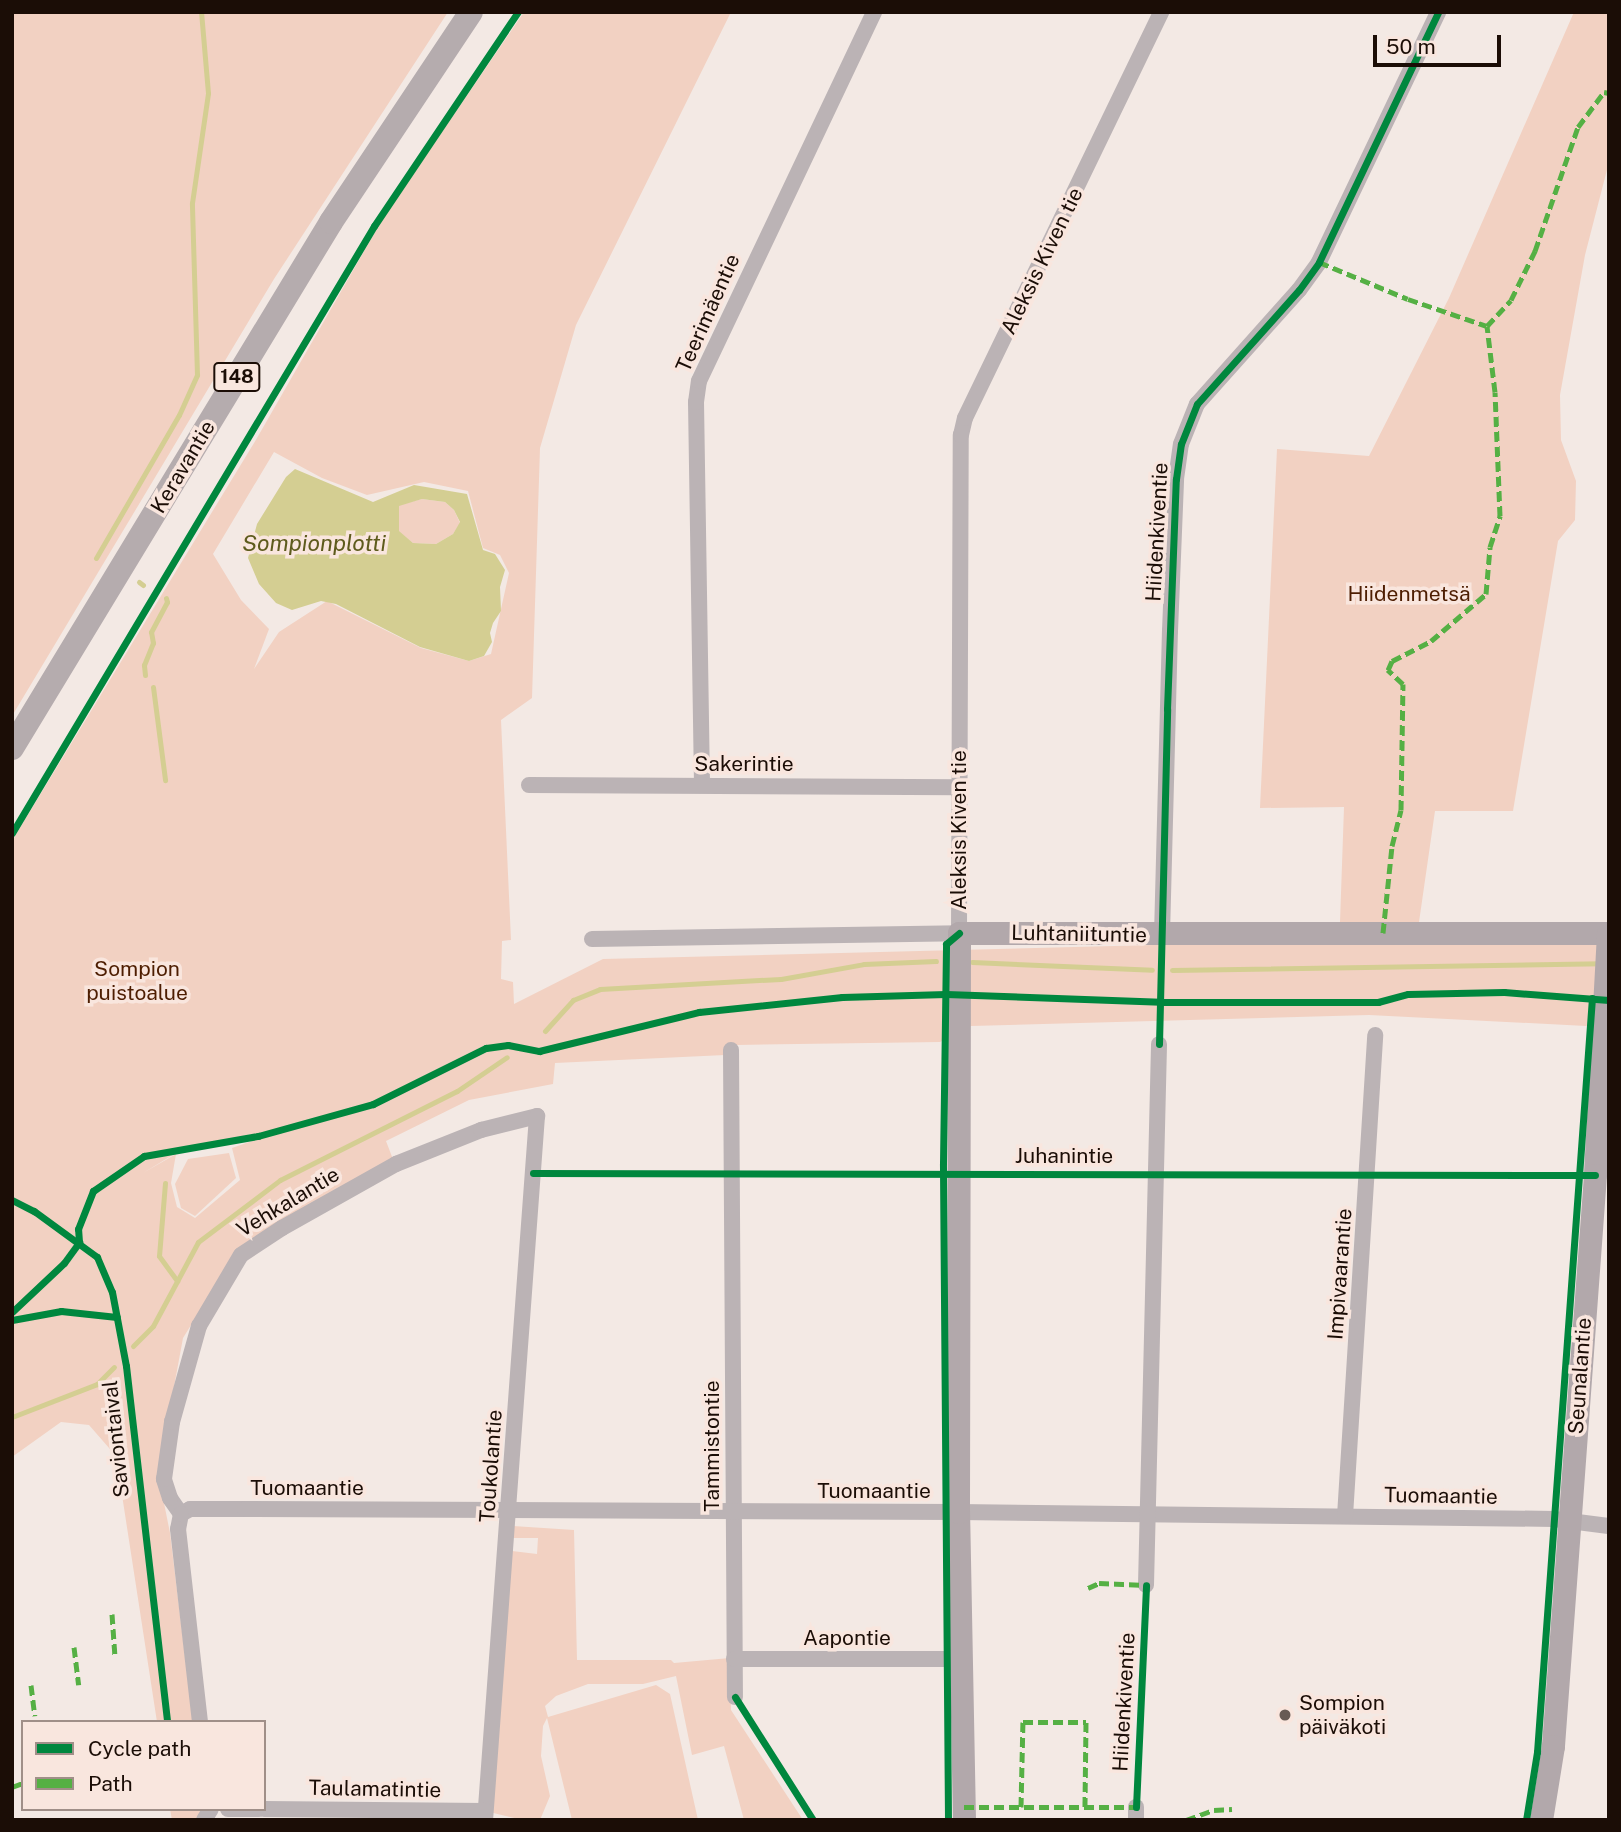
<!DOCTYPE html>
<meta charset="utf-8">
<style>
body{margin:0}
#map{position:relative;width:1621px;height:1832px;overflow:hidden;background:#f3e9e4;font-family:"Public Sans",sans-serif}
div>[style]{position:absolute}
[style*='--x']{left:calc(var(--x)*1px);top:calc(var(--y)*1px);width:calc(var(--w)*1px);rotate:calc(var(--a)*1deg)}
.green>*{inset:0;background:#f2d1c2}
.water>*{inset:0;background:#d4ce92}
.stream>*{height:5px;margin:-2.5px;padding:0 2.5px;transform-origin:2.5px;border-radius:2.5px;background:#d4ce92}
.street>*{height:16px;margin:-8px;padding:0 8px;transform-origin:8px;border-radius:8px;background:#bbb3b5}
.secondary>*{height:23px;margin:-11.5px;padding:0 11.5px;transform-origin:11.5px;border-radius:11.5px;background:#b2a8ab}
.primary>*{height:24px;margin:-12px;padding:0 12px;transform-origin:12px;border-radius:12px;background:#b5acae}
.quiet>*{height:5px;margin-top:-2.5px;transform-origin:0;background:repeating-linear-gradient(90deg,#55b044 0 10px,transparent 0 15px)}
.cycleway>*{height:7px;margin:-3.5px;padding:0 3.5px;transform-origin:3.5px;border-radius:3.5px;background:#00873e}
.dots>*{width:19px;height:19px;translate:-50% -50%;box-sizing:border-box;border:4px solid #f9e6de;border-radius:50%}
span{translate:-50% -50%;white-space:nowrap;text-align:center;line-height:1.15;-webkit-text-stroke:7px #f9e6de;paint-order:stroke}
.shield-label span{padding:2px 5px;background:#f9e6de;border:2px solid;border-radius:5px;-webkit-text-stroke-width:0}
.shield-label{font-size:19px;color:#1b0d06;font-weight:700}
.street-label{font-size:21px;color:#1b0d06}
.park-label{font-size:21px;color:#4e1e02}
.poi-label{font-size:21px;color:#1b0d06}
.left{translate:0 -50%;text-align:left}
.water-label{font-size:23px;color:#5e5b1d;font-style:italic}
.frame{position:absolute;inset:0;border:14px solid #1b0d06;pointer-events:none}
.legend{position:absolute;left:21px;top:1720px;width:245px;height:91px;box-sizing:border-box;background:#f9e6de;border:2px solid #a08f88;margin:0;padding:9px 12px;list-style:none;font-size:21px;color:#1b0d06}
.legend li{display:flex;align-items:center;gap:14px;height:35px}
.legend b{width:35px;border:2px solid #a08f88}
.scale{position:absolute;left:1373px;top:35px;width:128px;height:32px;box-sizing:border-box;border:4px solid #1b0d06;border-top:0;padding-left:9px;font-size:21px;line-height:24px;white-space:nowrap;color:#1b0d06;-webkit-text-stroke:5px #f9e6de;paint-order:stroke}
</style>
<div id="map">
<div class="green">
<div style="clip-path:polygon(12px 12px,448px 12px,274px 279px,12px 716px)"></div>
<div style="clip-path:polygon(evenodd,524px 12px,731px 12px,576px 325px,540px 448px,532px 698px,501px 720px,511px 940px,502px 941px,501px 979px,513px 982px,514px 1004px,603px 959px,1231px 943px,1609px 944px,1609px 1017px,1586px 1026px,1369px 1015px,971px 1026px,940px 1042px,736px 1045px,725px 1055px,555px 1063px,553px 1084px,469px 1100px,386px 1141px,394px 1162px,237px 1251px,183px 1338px,158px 1473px,170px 1533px,193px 1722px,157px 1722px,116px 1456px,89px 1425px,61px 1422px,12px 1457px,12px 841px,257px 438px,382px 220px,524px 12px,274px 452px,322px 478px,367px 495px,424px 482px,468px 491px,483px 548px,500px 555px,509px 573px,491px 654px,469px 661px,421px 648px,327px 601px,279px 632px,254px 669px,269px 629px,241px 600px,213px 554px,274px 452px,524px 12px,251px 1134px,252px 1141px,232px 1148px,240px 1180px,195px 1218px,177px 1207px,171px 1183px,176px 1154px,143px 1173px,176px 1153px,251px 1134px)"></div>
<div style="clip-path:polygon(1574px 12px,1609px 12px,1609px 162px,1585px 255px,1560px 395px,1561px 440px,1576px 481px,1575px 520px,1558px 541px,1513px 811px,1435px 811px,1419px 922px,1340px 922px,1344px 807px,1260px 808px,1277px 449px,1369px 456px,1449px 298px)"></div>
<div style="clip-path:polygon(422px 499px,445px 502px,454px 510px,460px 523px,453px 534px,436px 544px,413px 543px,398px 531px,399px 505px)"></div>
<div style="clip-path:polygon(229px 1153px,236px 1178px,195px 1216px,181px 1208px,175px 1184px,188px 1159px)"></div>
<div style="clip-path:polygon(513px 1526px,574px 1530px,577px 1660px,671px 1660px,674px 1663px,730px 1658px,731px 1710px,803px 1820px,744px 1820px,724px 1746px,692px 1755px,676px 1676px,643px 1684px,588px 1684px,556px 1696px,545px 1706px,548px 1717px,656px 1685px,670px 1694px,698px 1820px,572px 1820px,547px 1718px,543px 1726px,541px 1756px,550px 1796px,540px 1820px,523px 1820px,485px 1811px,512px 1551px,537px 1554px,538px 1538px,513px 1538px)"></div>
<div style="clip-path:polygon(170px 1809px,203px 1809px,205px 1820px,172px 1820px)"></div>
</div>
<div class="water">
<div style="clip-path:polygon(evenodd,295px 469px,373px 502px,414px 485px,467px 494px,483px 550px,495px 554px,505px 570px,500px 587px,501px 611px,493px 623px,490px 633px,492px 642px,484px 656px,469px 661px,420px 647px,336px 604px,321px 601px,292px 610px,276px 603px,259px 584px,248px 558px,257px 524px,286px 477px,295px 469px,422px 499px,445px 502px,454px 510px,460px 522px,453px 534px,436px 544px,413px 543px,399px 531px,399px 506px,422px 499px)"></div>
</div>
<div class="stream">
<div style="--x:96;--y:558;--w:165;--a:-59.9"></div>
<div style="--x:179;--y:415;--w:44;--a:-65.8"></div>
<div style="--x:197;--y:375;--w:172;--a:-91.7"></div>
<div style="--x:192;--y:203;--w:111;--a:-81.7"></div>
<div style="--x:208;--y:93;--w:81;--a:-94.9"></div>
<div style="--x:139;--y:582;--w:5;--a:37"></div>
<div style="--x:145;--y:675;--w:10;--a:-96"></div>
<div style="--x:144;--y:665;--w:24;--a:-68"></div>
<div style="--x:153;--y:643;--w:11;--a:-100"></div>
<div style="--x:151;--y:632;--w:34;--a:-62"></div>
<div style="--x:167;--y:602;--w:4;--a:-104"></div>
<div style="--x:153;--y:687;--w:94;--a:82.6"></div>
<div style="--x:972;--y:962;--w:180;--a:2.5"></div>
<div style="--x:1172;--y:970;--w:430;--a:-0.9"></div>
<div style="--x:545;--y:1031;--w:42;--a:-47.9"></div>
<div style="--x:573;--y:1000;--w:29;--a:-22"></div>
<div style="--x:600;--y:989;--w:181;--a:-3.2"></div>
<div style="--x:781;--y:979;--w:84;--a:-10.2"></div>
<div style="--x:864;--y:964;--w:72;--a:-2.4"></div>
<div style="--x:165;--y:1183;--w:73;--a:94.7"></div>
<div style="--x:159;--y:1256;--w:31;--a:54"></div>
<div style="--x:133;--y:1346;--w:28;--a:-45"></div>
<div style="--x:153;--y:1326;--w:95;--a:-61.8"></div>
<div style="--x:198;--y:1242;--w:103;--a:-37.1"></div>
<div style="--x:280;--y:1180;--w:198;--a:-26.7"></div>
<div style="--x:457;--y:1091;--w:60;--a:-34.2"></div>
<div style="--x:12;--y:1417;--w:91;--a:-21.2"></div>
<div style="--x:97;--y:1384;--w:24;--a:-45"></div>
</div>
<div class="street">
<div style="--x:702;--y:784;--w:382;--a:-90.9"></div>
<div style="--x:696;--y:402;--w:21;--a:-82"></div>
<div style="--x:699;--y:381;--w:408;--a:-64.6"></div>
<div style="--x:529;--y:785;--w:429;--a:0.3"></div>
<div style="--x:1162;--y:935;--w:304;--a:-88.5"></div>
<div style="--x:1170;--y:631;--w:152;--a:-87.7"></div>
<div style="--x:1176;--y:479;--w:35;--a:-82"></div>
<div style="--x:1181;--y:444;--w:43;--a:-68.2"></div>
<div style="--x:1197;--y:404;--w:153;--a:-48.2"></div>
<div style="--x:1299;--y:290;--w:34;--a:-54"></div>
<div style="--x:1319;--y:262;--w:277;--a:-64.5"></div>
<div style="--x:592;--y:939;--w:367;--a:-0.9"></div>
<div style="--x:959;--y:933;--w:498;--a:-89.8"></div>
<div style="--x:961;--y:435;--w:17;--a:-77"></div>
<div style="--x:965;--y:418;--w:451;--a:-64.2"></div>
<div style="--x:731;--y:1050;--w:647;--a:89.65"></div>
<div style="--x:181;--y:1514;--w:10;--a:-29"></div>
<div style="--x:190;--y:1509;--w:55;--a:0"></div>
<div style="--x:245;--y:1509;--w:713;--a:0.24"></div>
<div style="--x:958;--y:1512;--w:596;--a:0.67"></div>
<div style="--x:1554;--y:1519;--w:55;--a:7.3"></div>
<div style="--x:181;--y:1514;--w:19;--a:-125"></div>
<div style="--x:170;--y:1498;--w:20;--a:-108"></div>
<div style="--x:164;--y:1479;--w:58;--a:-82"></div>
<div style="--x:172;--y:1422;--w:100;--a:-74.3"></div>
<div style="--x:199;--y:1326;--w:82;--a:-59.4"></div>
<div style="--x:241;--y:1255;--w:49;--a:-33.4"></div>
<div style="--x:282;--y:1228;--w:131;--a:-29.3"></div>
<div style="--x:396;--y:1164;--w:92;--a:-21.8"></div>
<div style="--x:481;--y:1130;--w:58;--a:-14"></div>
<div style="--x:537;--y:1116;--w:706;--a:94.22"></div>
<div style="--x:181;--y:1514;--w:15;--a:101"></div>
<div style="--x:178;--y:1529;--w:194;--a:83.5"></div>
<div style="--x:1345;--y:1516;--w:482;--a:-86.4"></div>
<div style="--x:1146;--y:1585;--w:541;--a:-88.62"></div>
<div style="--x:734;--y:1659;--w:227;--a:0"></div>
<div style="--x:228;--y:1809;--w:31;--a:0"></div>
<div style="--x:264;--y:1809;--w:221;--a:0.5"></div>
<div style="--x:204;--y:1820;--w:13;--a:-58"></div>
<div style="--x:1136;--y:1820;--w:13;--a:-90"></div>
</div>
<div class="secondary">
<div style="--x:964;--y:1820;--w:308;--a:-91.1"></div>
<div style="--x:958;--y:1512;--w:579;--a:-89.9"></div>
<div style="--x:959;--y:933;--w:649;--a:0"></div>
<div style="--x:1608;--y:933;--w:242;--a:93.1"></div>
<div style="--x:1595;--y:1175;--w:573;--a:94.21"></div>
<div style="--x:1553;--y:1746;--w:75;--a:99.2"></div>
</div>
<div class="primary">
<div style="--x:12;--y:748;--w:615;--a:-58.76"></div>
<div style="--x:331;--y:222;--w:252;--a:-56.3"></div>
</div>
<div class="quiet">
<div style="--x:1319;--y:262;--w:96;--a:22.6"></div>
<div style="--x:1408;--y:299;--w:83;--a:18.9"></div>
<div style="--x:1383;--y:933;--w:87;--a:-84.1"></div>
<div style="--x:1392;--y:846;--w:37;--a:-76"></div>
<div style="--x:1401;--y:810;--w:126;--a:-89.1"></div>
<div style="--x:1403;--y:684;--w:21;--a:-137"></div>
<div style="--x:1388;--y:670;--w:10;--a:-66"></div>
<div style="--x:1392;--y:661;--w:44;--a:-27.1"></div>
<div style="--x:1431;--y:641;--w:72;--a:-40.5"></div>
<div style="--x:1486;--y:594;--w:47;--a:-85.1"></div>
<div style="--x:1490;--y:547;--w:33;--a:-72"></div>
<div style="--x:1500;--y:516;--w:124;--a:-92.3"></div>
<div style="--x:1495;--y:392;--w:66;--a:-96.9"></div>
<div style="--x:1487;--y:326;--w:35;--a:-47"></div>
<div style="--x:1511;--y:300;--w:55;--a:-63.9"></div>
<div style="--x:1535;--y:251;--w:131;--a:-70.9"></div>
<div style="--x:1578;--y:127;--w:44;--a:-53.4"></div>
<div style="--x:1604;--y:92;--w:5;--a:11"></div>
<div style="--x:1088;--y:1588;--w:12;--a:-24"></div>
<div style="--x:1099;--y:1583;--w:47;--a:2.4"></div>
<div style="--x:112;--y:1614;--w:43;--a:86"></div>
<div style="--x:74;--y:1647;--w:38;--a:83"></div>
<div style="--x:31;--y:1685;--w:31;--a:83"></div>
<div style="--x:12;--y:1787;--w:12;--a:-20"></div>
<div style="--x:964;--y:1807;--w:172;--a:0"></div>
<div style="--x:1021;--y:1807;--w:85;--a:-88.7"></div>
<div style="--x:1023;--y:1722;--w:63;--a:0"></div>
<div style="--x:1086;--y:1722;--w:86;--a:90.7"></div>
<div style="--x:1186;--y:1820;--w:30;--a:-20"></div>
<div style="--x:1214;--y:1810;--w:18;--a:-3"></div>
</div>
<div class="cycleway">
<div style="--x:12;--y:833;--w:707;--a:-59.19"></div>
<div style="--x:374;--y:226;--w:258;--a:-56.1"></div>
<div style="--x:1159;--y:1044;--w:335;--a:-88.6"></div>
<div style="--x:1167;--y:709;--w:230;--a:-87.8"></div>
<div style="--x:1176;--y:479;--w:35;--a:-82"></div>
<div style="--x:1181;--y:444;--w:43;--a:-68.2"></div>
<div style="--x:1197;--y:404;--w:153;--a:-48.2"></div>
<div style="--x:1299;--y:290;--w:34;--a:-54"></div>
<div style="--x:1319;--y:262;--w:277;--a:-64.5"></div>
<div style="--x:533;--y:1173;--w:1062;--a:0.11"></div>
<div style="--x:12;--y:1200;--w:25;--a:27"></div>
<div style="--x:34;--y:1211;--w:78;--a:36.1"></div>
<div style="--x:97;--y:1257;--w:38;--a:67"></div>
<div style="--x:112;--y:1292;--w:75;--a:79.3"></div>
<div style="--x:126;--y:1366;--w:358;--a:83.4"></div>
<div style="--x:12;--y:1312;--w:71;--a:-43.3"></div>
<div style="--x:64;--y:1263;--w:26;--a:-54"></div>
<div style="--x:79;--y:1242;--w:13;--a:-94"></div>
<div style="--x:78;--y:1229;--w:41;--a:-68.5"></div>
<div style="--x:93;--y:1191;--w:62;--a:-34.5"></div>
<div style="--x:144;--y:1156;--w:116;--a:-10"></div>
<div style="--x:258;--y:1136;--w:119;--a:-15.5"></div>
<div style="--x:373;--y:1104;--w:126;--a:-26.4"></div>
<div style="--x:486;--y:1048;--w:22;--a:-8"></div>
<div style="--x:508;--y:1045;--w:32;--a:11"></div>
<div style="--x:539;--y:1051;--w:165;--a:-13.7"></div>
<div style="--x:699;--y:1012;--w:144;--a:-6"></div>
<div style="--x:842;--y:997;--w:104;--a:-1.7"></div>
<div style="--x:946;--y:994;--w:214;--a:2.1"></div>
<div style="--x:1160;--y:1002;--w:218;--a:0"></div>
<div style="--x:1378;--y:1002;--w:31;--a:-15"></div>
<div style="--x:1408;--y:994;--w:96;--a:-1.2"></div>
<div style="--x:1504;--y:992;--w:105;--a:4.4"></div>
<div style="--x:12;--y:1320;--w:50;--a:-10.4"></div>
<div style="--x:61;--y:1311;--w:56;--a:6.1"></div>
<div style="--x:735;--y:1697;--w:146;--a:57.6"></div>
<div style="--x:1136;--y:1807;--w:222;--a:-87.4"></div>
<div style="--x:948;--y:1820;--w:657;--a:-90.44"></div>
<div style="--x:943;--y:1163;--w:219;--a:-89.2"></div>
<div style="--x:946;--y:944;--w:17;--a:-40"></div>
<div style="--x:1526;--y:1820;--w:69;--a:-80.8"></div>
<div style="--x:1537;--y:1752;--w:756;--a:-85.83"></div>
</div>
<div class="dots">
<div style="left:1285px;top:1715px;background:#675a54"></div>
</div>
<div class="shield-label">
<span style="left:237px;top:377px">148</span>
</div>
<div class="street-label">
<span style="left:1042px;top:261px;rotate:-64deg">Aleksis Kiven tie</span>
<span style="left:708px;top:313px;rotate:-66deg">Teerimäentie</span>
<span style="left:183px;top:467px;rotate:-59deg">Keravantie</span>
<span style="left:1157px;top:532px;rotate:-87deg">Hiidenkiventie</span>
<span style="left:744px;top:764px">Sakerintie</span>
<span style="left:959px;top:830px;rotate:-90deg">Aleksis Kiven tie</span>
<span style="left:1079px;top:934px;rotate:1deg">Luhtaniituntie</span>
<span style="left:1064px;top:1156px">Juhanintie</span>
<span style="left:288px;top:1202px;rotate:-31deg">Vehkalantie</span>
<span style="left:1340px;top:1274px;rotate:-86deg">Impivaarantie</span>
<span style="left:1580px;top:1376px;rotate:-86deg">Seunalantie</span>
<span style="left:116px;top:1439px;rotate:-96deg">Saviontaival</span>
<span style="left:712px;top:1446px;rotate:-90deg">Tammistontie</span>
<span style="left:491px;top:1466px;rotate:-86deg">Toukolantie</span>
<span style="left:307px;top:1488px">Tuomaantie</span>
<span style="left:874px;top:1491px">Tuomaantie</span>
<span style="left:1441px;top:1496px;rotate:1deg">Tuomaantie</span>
<span style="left:847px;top:1638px">Aapontie</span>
<span style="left:1124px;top:1702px;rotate:-87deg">Hiidenkiventie</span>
<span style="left:375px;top:1789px;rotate:1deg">Taulamatintie</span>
</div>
<div class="park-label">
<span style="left:1409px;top:594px">Hiidenmetsä</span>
<span style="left:137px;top:981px">Sompion<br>puistoalue</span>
</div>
<div class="poi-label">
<span class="left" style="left:1299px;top:1715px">Sompion<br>päiväkoti</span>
</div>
<div class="water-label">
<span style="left:314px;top:543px">Sompionplotti</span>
</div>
<div class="frame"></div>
<ul class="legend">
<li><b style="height:9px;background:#00873e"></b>Cycle path</li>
<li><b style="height:9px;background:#55b044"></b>Path</li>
</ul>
<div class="scale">50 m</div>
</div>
